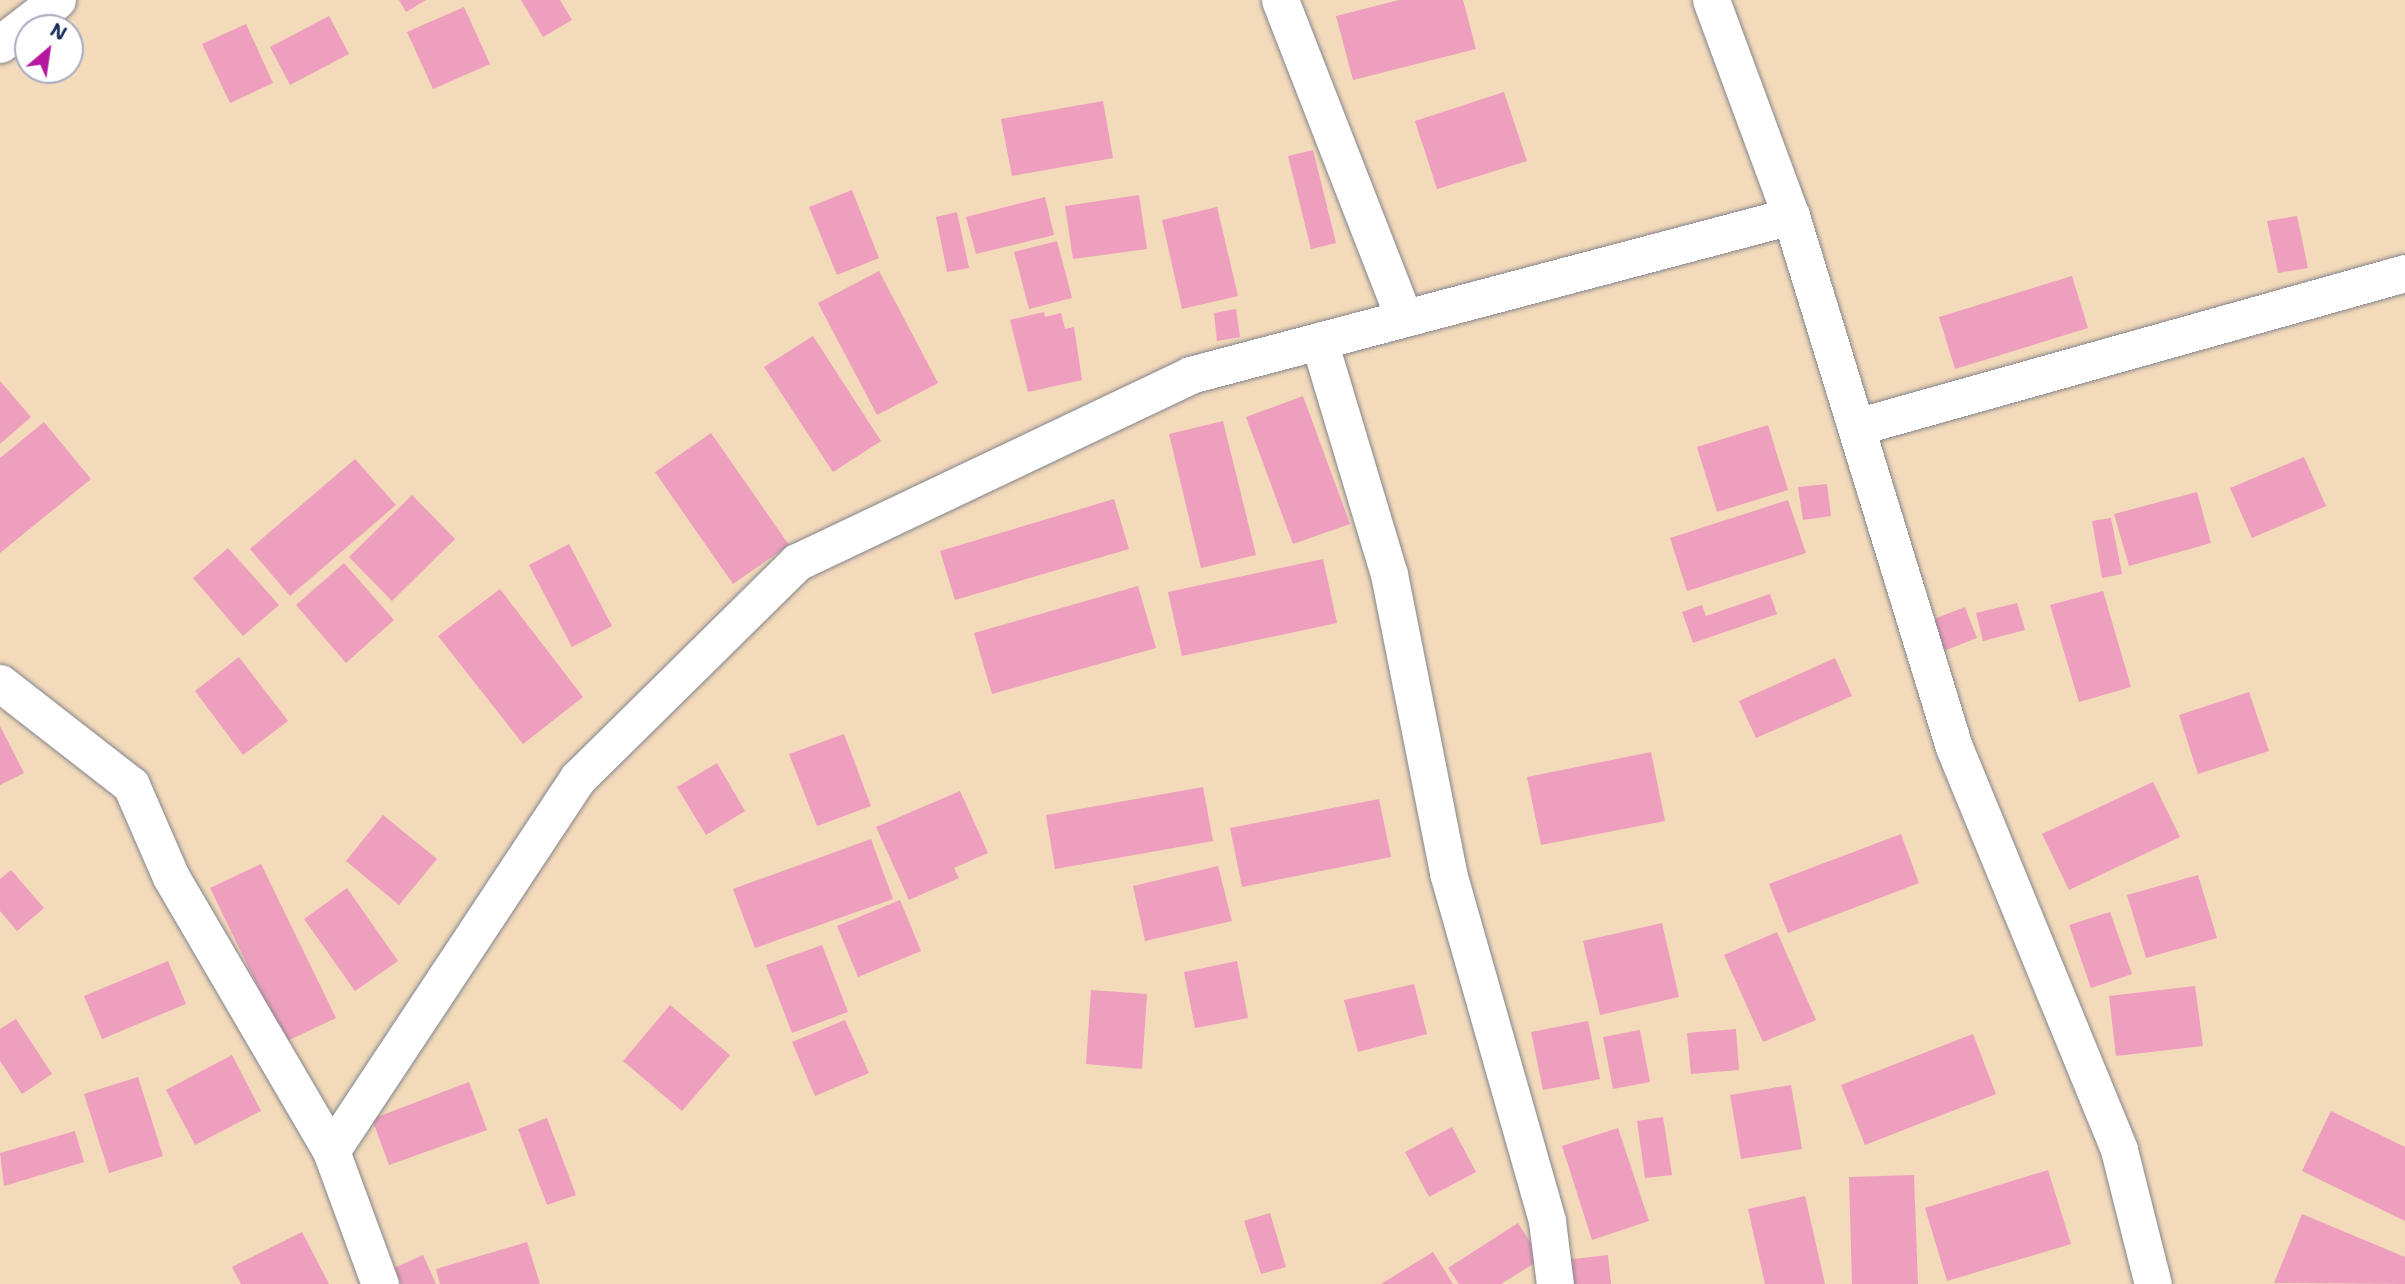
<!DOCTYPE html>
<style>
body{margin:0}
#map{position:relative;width:2405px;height:1284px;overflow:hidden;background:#f2daba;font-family:"Shantell Sans",sans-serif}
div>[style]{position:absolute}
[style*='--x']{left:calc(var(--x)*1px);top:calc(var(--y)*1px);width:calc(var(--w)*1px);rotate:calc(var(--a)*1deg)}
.building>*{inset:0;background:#ee9fbd}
.roads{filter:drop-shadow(0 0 2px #86848c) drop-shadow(0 0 2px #86848c)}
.minor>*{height:37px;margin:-18.5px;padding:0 18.5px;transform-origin:18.5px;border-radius:18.5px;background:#fff}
span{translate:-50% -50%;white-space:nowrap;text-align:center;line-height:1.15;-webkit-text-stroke:7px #fff;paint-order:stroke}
.north{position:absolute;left:14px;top:14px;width:70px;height:70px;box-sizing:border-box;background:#fff;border:2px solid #a4acbf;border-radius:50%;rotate:29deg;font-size:19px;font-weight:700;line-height:28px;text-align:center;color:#1b2f5e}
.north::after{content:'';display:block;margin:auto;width:24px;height:32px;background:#b5179e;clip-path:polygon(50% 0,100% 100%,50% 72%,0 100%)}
</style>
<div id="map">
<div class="building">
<div style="clip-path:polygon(399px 0,426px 0,406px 12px)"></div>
<div style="clip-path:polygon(521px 0,560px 0,572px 20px,543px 37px)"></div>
<div style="clip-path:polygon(1399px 0,1463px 0,1476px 49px,1353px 80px,1336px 16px)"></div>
<div style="clip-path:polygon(464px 7px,490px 64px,433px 89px,407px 32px)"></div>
<div style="clip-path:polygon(329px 16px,349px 54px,290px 85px,270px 47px)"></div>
<div style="clip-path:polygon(246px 24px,273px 83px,230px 103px,202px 44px)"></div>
<div style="clip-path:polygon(1504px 92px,1527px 161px,1437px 189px,1415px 121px)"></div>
<div style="clip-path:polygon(1103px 101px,1113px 158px,1012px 176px,1001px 119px)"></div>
<div style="clip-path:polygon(1313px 150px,1336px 243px,1311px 249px,1288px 156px)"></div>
<div style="clip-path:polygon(852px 190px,879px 258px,837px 275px,809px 207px)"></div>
<div style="clip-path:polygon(1139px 195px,1147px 249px,1073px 259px,1065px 206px)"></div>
<div style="clip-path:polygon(1045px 197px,1054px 235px,976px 254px,966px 217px)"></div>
<div style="clip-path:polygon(1217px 207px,1238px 296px,1182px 309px,1162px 220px)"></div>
<div style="clip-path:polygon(957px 212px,969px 268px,947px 272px,936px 217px)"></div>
<div style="clip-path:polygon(2297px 216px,2308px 268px,2278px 273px,2267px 221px)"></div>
<div style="clip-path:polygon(1057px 241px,1072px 298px,1029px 309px,1014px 252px)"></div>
<div style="clip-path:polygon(879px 271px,938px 383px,877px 415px,818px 303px)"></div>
<div style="clip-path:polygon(2072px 276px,2088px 328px,1955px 369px,1939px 317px)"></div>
<div style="clip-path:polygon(1236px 309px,1240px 337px,1217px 341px,1214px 313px)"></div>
<div style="clip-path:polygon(1044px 312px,1045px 317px,1061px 313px,1065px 329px,1074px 327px,1082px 380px,1028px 392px,1010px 320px)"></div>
<div style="clip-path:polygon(813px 336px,881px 441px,833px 472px,764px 367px)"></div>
<div style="clip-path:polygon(0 381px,31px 417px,0 444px)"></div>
<div style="clip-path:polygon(1303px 396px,1350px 524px,1293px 544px,1246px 417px)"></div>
<div style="clip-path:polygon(1223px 421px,1256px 555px,1201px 568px,1169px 434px)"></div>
<div style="clip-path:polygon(44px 422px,91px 479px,0 553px,0 458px)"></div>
<div style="clip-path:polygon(1768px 425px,1788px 490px,1717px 512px,1697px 447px)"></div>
<div style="clip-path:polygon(711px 433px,789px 545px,733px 584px,655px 472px)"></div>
<div style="clip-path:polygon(2304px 457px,2326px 506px,2252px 538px,2230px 488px)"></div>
<div style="clip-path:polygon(355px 459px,396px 505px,290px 596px,250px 549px)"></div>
<div style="clip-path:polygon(1827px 484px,1831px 516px,1803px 520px,1798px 487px)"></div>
<div style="clip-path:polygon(2197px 492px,2211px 543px,2129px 566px,2114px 514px)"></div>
<div style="clip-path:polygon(412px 495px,455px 539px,392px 601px,349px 557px)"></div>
<div style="clip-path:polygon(1114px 499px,1129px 549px,955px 600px,940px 551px)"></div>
<div style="clip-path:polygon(1788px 500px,1806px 553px,1687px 591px,1670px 538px)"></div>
<div style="clip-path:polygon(2111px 518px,2122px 574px,2102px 578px,2092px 521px)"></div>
<div style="clip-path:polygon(569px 544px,612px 626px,572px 647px,529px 565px)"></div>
<div style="clip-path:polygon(228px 548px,279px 605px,243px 636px,193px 578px)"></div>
<div style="clip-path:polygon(1323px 559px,1337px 623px,1182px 656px,1168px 592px)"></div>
<div style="clip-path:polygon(344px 563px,394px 620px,346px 663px,296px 605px)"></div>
<div style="clip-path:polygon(1138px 586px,1156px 648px,992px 694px,974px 633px)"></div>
<div style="clip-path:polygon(500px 589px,583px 697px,523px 744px,438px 636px)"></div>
<div style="clip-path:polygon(2103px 591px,2131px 687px,2079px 702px,2050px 605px)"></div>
<div style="clip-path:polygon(1770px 594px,1777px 614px,1693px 643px,1682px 612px,1702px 605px,1706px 616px)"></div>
<div style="clip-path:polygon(2017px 603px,2025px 630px,1983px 641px,1976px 613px)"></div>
<div style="clip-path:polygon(1965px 607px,1977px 638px,1941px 652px,1929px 621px)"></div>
<div style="clip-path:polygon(239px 657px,288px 721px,243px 755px,195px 691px)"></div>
<div style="clip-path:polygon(1835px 658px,1852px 696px,1756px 738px,1739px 701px)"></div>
<div style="clip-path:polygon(2249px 692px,2269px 751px,2198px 774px,2179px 715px)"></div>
<div style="clip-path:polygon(0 726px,24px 773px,0 785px)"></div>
<div style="clip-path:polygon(844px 734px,871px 806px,817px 826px,789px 754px)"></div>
<div style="clip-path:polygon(1651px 752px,1665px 821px,1541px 845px,1527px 777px)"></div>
<div style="clip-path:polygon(717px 763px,745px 811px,706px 835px,677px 787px)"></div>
<div style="clip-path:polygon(2153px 782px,2180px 837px,2069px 890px,2042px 834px)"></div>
<div style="clip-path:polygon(1203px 787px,1213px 841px,1055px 869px,1046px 815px)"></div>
<div style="clip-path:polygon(960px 791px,988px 853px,954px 868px,959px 878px,909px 900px,876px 827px)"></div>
<div style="clip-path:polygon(1379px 799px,1391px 857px,1242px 887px,1230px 828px)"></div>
<div style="clip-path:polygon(383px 815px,437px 859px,399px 905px,346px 861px)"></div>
<div style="clip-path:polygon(1901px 834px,1919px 883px,1788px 933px,1769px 884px)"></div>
<div style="clip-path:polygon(871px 839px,893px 899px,755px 948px,733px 889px)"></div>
<div style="clip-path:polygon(261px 864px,336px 1018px,285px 1042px,210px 888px)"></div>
<div style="clip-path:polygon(1218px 866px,1232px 921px,1145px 941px,1133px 886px)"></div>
<div style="clip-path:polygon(11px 870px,44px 908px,17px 931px,0 911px,0 879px)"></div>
<div style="clip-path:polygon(2198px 875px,2217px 938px,2146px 958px,2127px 895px)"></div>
<div style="clip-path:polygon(347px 888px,398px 961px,355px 991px,304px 919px)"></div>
<div style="clip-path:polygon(900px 900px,921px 951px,858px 977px,837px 926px)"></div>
<div style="clip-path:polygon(2110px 912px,2132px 974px,2091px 988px,2069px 925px)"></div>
<div style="clip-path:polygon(1662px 923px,1679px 997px,1600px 1015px,1583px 941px)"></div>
<div style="clip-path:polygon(1777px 932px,1816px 1020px,1763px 1042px,1724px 955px)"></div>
<div style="clip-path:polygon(822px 945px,848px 1012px,792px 1033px,766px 965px)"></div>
<div style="clip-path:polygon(168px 961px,186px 1004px,102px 1039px,84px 996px)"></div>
<div style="clip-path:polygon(1237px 961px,1248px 1018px,1195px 1028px,1184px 972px)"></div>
<div style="clip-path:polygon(1414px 984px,1427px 1034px,1358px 1052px,1344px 1000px)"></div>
<div style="clip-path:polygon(2195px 986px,2203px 1046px,2116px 1056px,2109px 996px)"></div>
<div style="clip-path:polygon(1091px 990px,1147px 994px,1142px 1069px,1086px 1064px)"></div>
<div style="clip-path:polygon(670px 1005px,730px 1055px,682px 1111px,623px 1061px)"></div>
<div style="clip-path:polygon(16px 1019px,52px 1074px,22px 1094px,0 1061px,0 1029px)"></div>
<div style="clip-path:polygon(845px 1020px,869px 1073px,815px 1096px,792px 1042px)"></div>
<div style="clip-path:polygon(1588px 1021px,1600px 1079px,1543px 1090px,1531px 1032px)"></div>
<div style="clip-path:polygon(1736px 1029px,1739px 1070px,1691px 1074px,1687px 1033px)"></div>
<div style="clip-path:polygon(1640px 1030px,1650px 1082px,1613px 1089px,1603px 1037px)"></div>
<div style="clip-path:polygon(1973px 1034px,1996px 1094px,1865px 1145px,1841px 1085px)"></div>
<div style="clip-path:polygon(232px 1055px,261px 1111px,195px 1145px,166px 1090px)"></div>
<div style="clip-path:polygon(138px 1077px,163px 1156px,109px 1173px,84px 1094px)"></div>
<div style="clip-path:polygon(469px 1082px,487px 1130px,389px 1165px,372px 1119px)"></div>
<div style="clip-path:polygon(1791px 1085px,1802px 1149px,1741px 1159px,1730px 1095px)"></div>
<div style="clip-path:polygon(2331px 1111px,2405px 1147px,2405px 1221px,2302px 1171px)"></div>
<div style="clip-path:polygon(1663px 1117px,1672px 1175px,1645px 1178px,1637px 1121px)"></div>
<div style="clip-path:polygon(547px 1118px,576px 1195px,547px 1205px,518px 1129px)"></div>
<div style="clip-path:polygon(1452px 1127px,1476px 1172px,1429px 1197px,1405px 1152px)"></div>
<div style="clip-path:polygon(1618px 1128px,1649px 1221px,1592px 1240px,1562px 1146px)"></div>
<div style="clip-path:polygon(75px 1131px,84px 1162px,4px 1186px,0 1153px)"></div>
<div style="clip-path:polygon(2048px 1170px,2071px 1244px,1947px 1281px,1925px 1208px)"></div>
<div style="clip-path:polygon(1914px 1175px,1918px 1284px,1852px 1284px,1849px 1177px)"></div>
<div style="clip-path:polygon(1805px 1196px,1825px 1284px,1765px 1284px,1748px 1209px)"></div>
<div style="clip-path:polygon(1270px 1213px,1286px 1267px,1261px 1274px,1244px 1221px)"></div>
<div style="clip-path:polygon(2302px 1214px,2405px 1257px,2405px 1284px,2274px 1283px)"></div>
<div style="clip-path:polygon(1518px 1223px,1541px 1259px,1501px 1284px,1459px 1284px,1448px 1268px)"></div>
<div style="clip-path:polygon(302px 1232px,329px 1284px,241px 1284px,232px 1267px)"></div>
<div style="clip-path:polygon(527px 1242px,540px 1284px,440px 1284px,436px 1269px)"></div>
<div style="clip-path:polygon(1433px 1252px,1453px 1284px,1381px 1284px)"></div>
<div style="clip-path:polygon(423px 1255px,436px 1284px,401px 1284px,394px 1268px)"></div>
<div style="clip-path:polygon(1608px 1255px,1611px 1284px,1568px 1284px,1565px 1260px)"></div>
</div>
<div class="roads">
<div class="minor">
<div style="--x:1280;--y:0;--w:341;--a:68.7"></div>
<div style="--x:1711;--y:0;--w:230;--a:69.7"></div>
<div style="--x:1791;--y:216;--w:555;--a:72.94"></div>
<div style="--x:1954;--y:747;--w:435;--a:67.7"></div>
<div style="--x:2119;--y:1150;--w:138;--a:75.8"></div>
<div style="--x:0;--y:44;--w:72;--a:-37.7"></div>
<div style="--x:1319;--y:341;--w:243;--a:73.3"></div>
<div style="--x:1389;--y:574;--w:305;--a:78.8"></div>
<div style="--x:1448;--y:873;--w:362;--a:74.1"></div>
<div style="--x:1547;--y:1221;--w:64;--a:82.8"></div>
<div style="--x:1856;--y:427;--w:570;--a:-15.67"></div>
<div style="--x:0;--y:683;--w:166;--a:37.9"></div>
<div style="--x:131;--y:785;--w:100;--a:66.5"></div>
<div style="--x:171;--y:877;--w:317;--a:59.7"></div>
<div style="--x:331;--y:1151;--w:142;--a:69.8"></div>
<div style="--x:331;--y:1151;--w:447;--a:-56.5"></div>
<div style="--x:578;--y:778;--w:308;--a:-44.6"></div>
<div style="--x:797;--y:562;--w:435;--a:-25.4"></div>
<div style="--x:1190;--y:375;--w:622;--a:-14.82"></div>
</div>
</div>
<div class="north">N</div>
</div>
